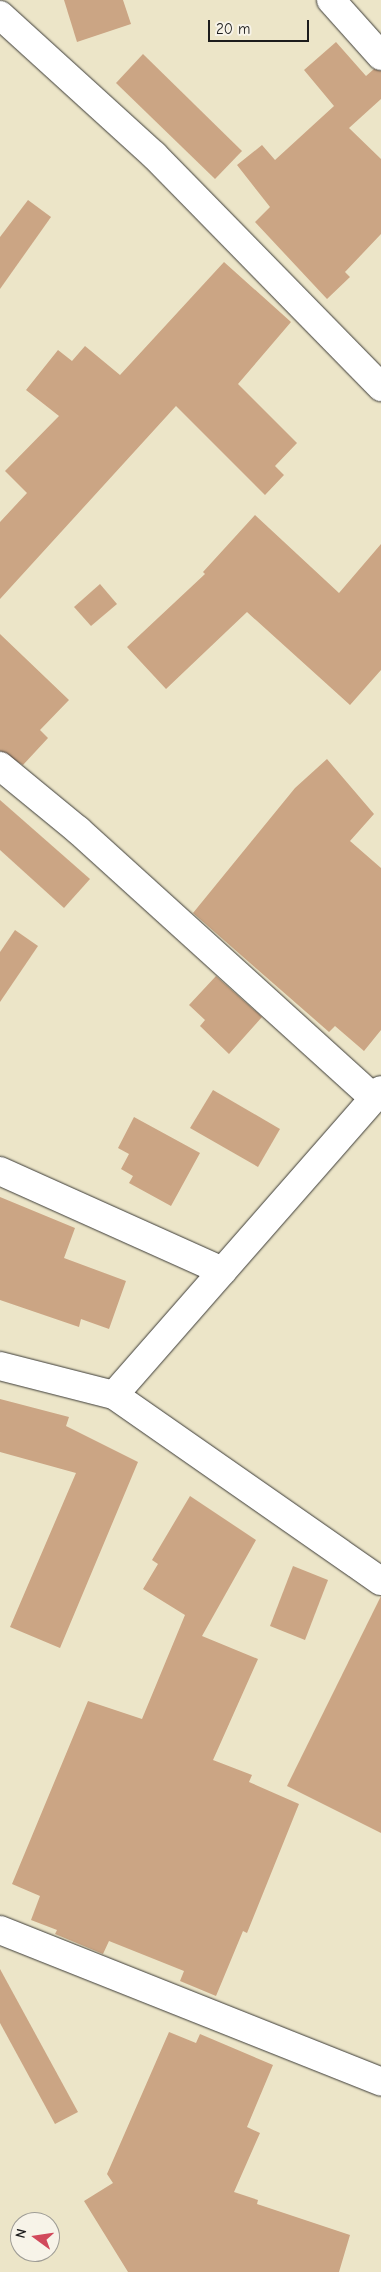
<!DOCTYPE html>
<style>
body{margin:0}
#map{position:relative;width:381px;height:2272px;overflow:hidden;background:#ece5c8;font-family:"Comic Neue",sans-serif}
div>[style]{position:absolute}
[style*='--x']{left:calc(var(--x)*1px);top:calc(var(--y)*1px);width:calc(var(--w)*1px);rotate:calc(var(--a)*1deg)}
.building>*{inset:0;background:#cba584}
.roads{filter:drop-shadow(0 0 1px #3b3a36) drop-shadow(0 0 1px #3b3a36)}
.minor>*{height:28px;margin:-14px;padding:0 14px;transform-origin:14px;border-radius:14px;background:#fff}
span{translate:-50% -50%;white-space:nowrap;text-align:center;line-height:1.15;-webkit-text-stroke:4px #f7f3e8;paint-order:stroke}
.north{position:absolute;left:10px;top:2212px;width:50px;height:50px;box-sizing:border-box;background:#f7f3e8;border:1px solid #9f9d96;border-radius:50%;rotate:284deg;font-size:14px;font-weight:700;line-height:20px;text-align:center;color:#1c1c1c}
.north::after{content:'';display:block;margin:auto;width:18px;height:22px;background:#d1495b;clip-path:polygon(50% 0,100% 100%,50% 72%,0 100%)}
.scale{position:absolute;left:208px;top:20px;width:101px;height:22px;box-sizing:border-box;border:2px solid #1c1c1c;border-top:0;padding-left:6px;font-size:15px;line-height:18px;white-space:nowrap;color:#1c1c1c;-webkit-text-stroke:4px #f7f3e8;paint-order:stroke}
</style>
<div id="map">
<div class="building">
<div style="clip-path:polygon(64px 0,123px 0,131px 24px,77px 42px)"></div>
<div style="clip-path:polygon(336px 42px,366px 76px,374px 69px,381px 71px,381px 99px,349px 128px,381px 159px,381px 234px,345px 272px,350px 277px,327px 299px,255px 222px,270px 207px,237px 165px,262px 145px,275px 160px,334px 106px,304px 70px)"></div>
<div style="clip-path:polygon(143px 54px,242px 151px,215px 179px,116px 83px)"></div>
<div style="clip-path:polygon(28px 200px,51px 217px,0 289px,0 237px)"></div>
<div style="clip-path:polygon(224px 262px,291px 322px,238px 384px,297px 443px,275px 466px,284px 475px,265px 495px,176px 406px,0 599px,0 522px,27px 493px,5px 471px,59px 416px,26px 390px,58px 350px,72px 361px,85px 346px,120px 375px)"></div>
<div style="clip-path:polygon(255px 515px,339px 593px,381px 544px,381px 670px,350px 705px,247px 612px,166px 689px,127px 647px,205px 574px,203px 572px)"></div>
<div style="clip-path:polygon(100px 584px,117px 604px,91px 626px,74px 607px)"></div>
<div style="clip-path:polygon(0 634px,69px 700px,40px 730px,48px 738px,23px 765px,0 751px)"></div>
<div style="clip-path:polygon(327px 759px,374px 814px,350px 841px,381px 868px,381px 1030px,364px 1051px,335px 1026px,329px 1032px,193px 913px,295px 788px)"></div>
<div style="clip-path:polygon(0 800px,90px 879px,64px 908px,0 850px)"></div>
<div style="clip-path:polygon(15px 930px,38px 946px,0 1002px,0 952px)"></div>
<div style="clip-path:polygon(216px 976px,262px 1017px,229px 1054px,200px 1026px,205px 1020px,189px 1005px)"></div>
<div style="clip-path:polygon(213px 1090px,280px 1129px,258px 1167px,190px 1128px)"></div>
<div style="clip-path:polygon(134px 1117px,200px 1153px,171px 1206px,129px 1183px,133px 1176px,121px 1169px,129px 1154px,118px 1148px)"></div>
<div style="clip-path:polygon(0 1197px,75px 1228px,64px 1258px,126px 1281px,109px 1329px,81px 1319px,79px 1327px,0 1300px)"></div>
<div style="clip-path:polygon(0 1399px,69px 1417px,66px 1426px,138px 1462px,60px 1648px,10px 1627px,76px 1473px,0 1452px)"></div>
<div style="clip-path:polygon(190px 1496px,256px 1540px,202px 1636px,258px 1659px,213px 1760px,252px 1775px,249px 1782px,299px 1804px,247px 1933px,243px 1931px,216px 1996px,180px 1981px,184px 1971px,109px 1941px,103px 1954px,55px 1934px,57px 1930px,31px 1920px,40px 1896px,12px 1884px,88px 1701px,142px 1719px,185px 1615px,143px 1589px,158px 1564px,152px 1560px)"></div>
<div style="clip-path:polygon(293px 1566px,328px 1580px,305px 1640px,270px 1626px)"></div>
<div style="clip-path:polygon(381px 1596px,381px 1833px,287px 1786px)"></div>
<div style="clip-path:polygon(0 1969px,78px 2112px,55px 2124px,0 2023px)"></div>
<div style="clip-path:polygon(169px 2032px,196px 2043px,200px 2034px,273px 2065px,247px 2127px,260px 2133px,234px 2192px,258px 2200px,257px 2204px,350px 2235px,339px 2272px,128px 2272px,84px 2201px,113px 2183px,107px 2174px)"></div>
</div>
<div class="roads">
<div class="minor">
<div style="--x:331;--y:0;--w:75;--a:48.2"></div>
<div style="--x:0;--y:15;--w:208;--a:42.3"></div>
<div style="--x:154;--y:155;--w:325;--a:45.6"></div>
<div style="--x:0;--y:766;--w:101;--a:39.4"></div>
<div style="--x:78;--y:830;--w:399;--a:42.2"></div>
<div style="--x:0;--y:1171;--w:244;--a:24.2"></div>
<div style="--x:0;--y:1366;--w:118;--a:14.3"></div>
<div style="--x:114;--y:1395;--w:325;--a:34.9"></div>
<div style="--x:114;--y:1395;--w:405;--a:-48.8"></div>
<div style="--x:0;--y:1930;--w:410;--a:21.7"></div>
</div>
</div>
<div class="north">N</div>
<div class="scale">20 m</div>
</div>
